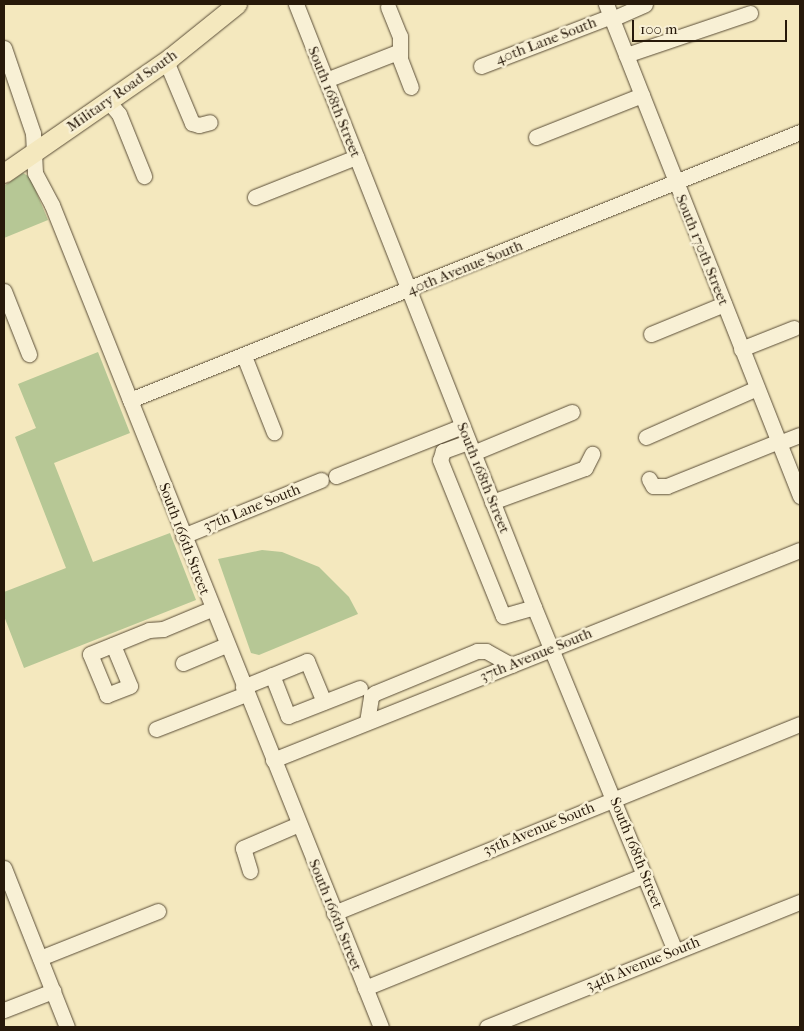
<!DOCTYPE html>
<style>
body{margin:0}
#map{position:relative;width:804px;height:1031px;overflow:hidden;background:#f4e8be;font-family:"IM FELL French Canon",serif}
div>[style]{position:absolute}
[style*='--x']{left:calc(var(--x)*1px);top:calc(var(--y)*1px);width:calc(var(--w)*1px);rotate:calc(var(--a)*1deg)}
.green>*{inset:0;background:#b6c795}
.roads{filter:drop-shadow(0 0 1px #5a4d37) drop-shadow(0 0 1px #5a4d37)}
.minor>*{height:15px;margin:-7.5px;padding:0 7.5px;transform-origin:7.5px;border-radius:7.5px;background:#f8f0d5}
.major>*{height:19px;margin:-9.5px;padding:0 9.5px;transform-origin:9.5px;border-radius:9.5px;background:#f4e8be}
span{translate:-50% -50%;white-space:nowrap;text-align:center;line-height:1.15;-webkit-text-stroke:5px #f8f0d5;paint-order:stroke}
.street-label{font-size:15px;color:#27190a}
.frame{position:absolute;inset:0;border:5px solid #27190a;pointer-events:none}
.scale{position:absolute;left:632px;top:20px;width:155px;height:22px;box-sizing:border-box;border:2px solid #27190a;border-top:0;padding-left:6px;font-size:15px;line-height:18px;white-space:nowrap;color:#27190a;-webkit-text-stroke:4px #f8f0d5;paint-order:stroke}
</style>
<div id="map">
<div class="green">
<div style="clip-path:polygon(23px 173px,30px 177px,48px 220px,4px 238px,4px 186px)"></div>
<div style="clip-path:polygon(98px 352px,130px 433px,54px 463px,93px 562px,170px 533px,196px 600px,24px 668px,4px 616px,4px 592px,66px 568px,15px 437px,36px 428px,18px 384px)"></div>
<div style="clip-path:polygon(262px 550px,282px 552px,319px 567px,349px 597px,358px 614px,259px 655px,251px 653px,218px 559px)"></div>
</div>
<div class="roads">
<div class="minor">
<div style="--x:296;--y:4;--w:648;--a:68.46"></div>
<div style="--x:534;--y:607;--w:372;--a:67.7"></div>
<div style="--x:606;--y:4;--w:529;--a:68.48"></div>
<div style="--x:388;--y:7;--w:31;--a:68"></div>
<div style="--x:400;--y:36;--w:23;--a:90"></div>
<div style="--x:400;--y:59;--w:30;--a:69"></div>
<div style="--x:612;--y:19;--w:36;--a:-24"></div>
<div style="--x:4;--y:48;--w:90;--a:71.2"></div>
<div style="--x:33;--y:133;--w:40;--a:87.1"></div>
<div style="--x:35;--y:173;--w:36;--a:62"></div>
<div style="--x:52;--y:205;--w:885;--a:68.19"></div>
<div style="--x:626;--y:55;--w:131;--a:-18.7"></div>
<div style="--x:166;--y:61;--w:67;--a:67.2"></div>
<div style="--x:192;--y:123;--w:7;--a:16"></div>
<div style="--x:199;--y:125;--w:11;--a:-15"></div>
<div style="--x:481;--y:66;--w:139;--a:-21"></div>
<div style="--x:326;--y:80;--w:79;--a:-21.4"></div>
<div style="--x:108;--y:101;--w:17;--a:50"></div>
<div style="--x:119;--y:114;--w:67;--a:68"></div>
<div style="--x:536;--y:137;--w:114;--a:-21.6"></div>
<div style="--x:255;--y:197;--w:109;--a:-21.6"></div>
<div style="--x:4;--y:291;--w:68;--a:68.4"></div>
<div style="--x:651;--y:334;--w:79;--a:-22.3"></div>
<div style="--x:741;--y:349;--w:57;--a:-21.6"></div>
<div style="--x:244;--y:356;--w:82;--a:68.5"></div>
<div style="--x:130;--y:400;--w:722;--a:-21.8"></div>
<div style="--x:646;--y:437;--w:121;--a:-23.8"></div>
<div style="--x:468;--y:442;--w:27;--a:160"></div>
<div style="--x:443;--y:451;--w:9;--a:108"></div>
<div style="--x:440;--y:460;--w:168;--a:68"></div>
<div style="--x:503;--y:616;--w:32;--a:-16"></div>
<div style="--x:779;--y:443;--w:22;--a:-21"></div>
<div style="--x:473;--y:453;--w:107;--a:-22.5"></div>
<div style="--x:336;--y:476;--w:136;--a:-21.6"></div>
<div style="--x:649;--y:479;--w:8;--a:60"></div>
<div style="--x:653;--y:486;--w:14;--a:0"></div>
<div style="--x:667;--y:486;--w:121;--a:-21.9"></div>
<div style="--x:492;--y:502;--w:99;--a:-20.1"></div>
<div style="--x:585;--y:468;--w:16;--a:-63"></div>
<div style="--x:183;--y:536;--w:149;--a:-22.1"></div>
<div style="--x:113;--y:645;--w:44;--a:67.5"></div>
<div style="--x:130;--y:686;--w:25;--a:159"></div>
<div style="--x:107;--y:695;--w:44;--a:-112.5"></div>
<div style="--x:90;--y:654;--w:64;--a:-22.1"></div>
<div style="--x:149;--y:630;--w:14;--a:-4"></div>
<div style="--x:163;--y:629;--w:52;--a:-22.6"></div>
<div style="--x:183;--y:663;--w:47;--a:-22.7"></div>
<div style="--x:272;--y:675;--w:44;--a:68.7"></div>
<div style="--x:288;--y:716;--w:77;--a:-21.3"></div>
<div style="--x:243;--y:687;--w:69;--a:-22.1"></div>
<div style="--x:307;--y:661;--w:44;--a:67.5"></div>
<div style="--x:367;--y:722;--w:26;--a:-81"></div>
<div style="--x:371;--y:696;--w:5;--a:-37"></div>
<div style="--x:375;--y:693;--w:110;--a:-22.4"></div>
<div style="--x:477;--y:651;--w:9;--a:0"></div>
<div style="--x:486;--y:651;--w:29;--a:29"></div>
<div style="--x:156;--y:729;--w:97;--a:-21.3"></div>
<div style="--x:273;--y:760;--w:567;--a:-21.73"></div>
<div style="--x:4;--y:868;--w:171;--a:68.4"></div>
<div style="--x:250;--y:871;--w:24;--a:-107"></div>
<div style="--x:243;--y:848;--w:61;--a:-23.2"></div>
<div style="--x:334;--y:913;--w:503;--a:-22.08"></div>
<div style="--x:40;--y:958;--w:127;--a:-21.7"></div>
<div style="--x:365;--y:988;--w:301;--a:-22"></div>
<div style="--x:4;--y:1010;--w:53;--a:-21.2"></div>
<div style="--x:487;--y:1027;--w:337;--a:-21.8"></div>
</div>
<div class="major">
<div style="--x:4;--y:173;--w:202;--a:-34.7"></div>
<div style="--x:170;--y:58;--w:86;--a:-38.9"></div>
</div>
</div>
<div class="street-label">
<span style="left:546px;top:41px;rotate:-21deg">40th Lane South</span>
<span style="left:122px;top:91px;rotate:-35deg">Military Road South</span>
<span style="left:334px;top:102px;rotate:68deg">South 168th Street</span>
<span style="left:702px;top:250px;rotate:68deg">South 170th Street</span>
<span style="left:465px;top:268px;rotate:-22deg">40th Avenue South</span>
<span style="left:483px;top:478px;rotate:68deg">South 168th Street</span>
<span style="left:252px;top:508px;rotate:-22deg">37th Lane South</span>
<span style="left:184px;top:539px;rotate:69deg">South 166th Street</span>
<span style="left:536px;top:655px;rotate:-22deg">37th Avenue South</span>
<span style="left:539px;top:829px;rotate:-22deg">35th Avenue South</span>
<span style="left:636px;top:853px;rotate:68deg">South 168th Street</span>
<span style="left:335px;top:915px;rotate:68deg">South 166th Street</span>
<span style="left:643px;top:964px;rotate:-22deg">34th Avenue South</span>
</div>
<div class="frame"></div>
<div class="scale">100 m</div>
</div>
